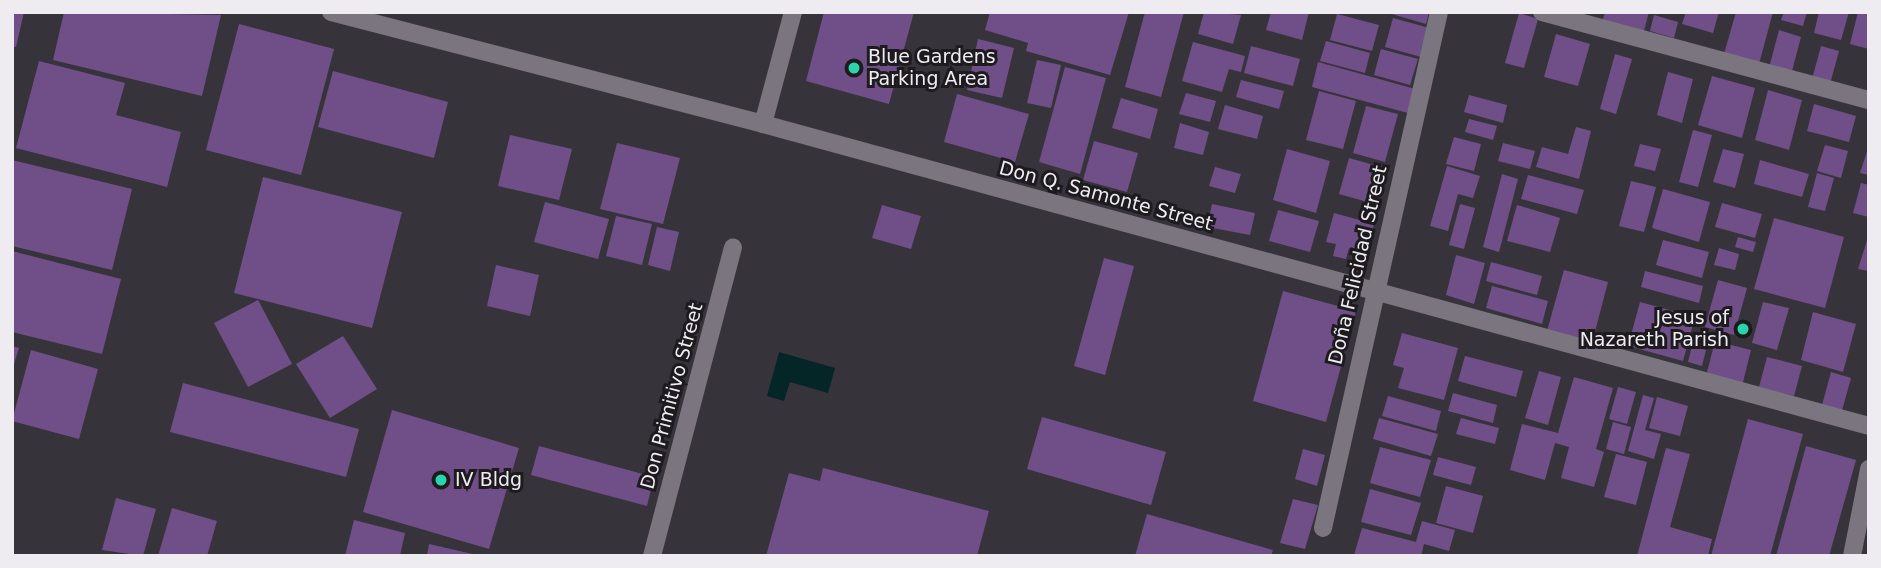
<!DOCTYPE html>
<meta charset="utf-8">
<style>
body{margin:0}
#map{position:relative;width:1881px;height:568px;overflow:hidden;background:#37333b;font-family:"DejaVu Sans",sans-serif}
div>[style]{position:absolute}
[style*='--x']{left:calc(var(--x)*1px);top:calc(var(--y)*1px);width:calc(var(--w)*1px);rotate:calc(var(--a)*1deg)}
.water>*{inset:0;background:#042627}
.building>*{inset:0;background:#704f88}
.minor>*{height:18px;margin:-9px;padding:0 9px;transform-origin:9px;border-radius:9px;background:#7a757e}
.dots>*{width:19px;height:19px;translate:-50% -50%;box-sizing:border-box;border:4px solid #1e1b1f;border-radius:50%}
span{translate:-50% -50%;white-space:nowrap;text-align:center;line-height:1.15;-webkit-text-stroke:6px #1e1b1f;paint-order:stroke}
.poi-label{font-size:19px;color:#efecf1}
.left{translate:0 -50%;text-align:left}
.right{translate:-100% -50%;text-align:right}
.street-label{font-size:19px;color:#efecf1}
.frame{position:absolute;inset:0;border:14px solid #efecf1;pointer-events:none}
</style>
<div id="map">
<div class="water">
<div style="clip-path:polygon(779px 352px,835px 368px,828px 393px,790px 382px,784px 401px,767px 396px)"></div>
</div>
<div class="building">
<div style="clip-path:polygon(12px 12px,24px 12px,16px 47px,12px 46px)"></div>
<div style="clip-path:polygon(64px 12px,221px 15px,202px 96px,53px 60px)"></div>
<div style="clip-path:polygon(824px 12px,914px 12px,889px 104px,806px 81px)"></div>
<div style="clip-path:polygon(990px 12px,1129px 12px,1110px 75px,1026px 51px,1028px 43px,985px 30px)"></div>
<div style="clip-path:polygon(1145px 12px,1184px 12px,1161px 97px,1125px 87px)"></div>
<div style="clip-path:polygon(1204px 12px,1241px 15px,1233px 44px,1198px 34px)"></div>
<div style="clip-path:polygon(1271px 12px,1309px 12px,1302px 40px,1266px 30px)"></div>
<div style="clip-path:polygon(1385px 12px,1429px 12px,1426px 24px)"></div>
<div style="clip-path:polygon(1605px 12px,1649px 12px,1642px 38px,1601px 27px)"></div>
<div style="clip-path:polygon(1686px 12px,1719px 12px,1713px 33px,1682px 24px)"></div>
<div style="clip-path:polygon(1736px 12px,1773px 12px,1759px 64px,1724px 54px)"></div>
<div style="clip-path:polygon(1784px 12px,1807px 12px,1803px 26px,1781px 20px)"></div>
<div style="clip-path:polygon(1819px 12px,1849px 12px,1841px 40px,1814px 33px)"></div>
<div style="clip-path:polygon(1858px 12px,1869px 12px,1869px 49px,1850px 44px)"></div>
<div style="clip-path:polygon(1519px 13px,1538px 19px,1524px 68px,1505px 63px)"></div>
<div style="clip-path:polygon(1337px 14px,1379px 25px,1372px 51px,1330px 40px)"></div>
<div style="clip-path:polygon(1654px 15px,1678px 22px,1674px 38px,1650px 31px)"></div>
<div style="clip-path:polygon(1393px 18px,1433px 29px,1425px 58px,1385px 47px)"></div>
<div style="clip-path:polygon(239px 24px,334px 49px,301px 175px,206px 150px)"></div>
<div style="clip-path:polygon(1779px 30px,1801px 37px,1791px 75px,1769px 68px)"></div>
<div style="clip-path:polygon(1556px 34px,1590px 44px,1578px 86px,1544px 77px)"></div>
<div style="clip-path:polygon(978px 39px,1014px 48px,1002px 98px,967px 90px)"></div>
<div style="clip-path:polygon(1326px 41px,1370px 53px,1365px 73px,1320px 61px)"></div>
<div style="clip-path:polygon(1193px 42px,1245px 56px,1241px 72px,1229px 69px,1222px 92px,1182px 81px)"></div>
<div style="clip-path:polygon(1251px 46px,1300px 59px,1293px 86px,1244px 73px)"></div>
<div style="clip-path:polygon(1821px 46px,1839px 51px,1830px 84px,1812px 79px)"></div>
<div style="clip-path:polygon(1381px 49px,1418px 59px,1410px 85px,1374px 75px)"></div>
<div style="clip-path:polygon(1615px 54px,1632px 59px,1616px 114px,1600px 109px)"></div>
<div style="clip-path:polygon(1037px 60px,1061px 65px,1051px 108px,1027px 103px)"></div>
<div style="clip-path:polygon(39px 61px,125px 83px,116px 115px,181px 132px,167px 187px,16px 148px)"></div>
<div style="clip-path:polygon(1318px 62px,1415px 89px,1408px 113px,1312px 87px)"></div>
<div style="clip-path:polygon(1065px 67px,1106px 78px,1080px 174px,1039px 162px)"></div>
<div style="clip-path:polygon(333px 71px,448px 102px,434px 158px,318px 127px)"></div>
<div style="clip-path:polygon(1668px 72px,1693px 79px,1682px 123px,1657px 115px)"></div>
<div style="clip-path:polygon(1712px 76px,1755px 88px,1742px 138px,1698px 125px)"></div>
<div style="clip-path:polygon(1241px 80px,1284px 91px,1279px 109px,1236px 97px)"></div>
<div style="clip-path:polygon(1768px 90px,1802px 100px,1789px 150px,1755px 140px)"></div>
<div style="clip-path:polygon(1319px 91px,1356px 101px,1343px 149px,1306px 140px)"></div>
<div style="clip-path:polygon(1186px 93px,1216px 101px,1210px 122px,1179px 114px)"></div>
<div style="clip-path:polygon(957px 94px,1029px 114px,1015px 162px,944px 142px)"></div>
<div style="clip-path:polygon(1469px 95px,1507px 105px,1503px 123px,1464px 112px)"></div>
<div style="clip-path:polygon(1121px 98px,1158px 109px,1150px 139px,1112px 128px)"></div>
<div style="clip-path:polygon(1814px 104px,1856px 116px,1849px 142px,1807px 131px)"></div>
<div style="clip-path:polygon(1225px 105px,1263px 116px,1257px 139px,1218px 129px)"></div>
<div style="clip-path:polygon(1366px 106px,1398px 114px,1385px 162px,1353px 153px)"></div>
<div style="clip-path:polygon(1469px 119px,1497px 126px,1493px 140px,1465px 132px)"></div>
<div style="clip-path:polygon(1180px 123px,1209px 132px,1203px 155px,1174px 148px)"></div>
<div style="clip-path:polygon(1576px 127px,1591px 131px,1579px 179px,1536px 167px,1542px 147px,1568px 154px)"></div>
<div style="clip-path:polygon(1693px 130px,1712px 135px,1698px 187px,1679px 182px)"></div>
<div style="clip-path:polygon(510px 135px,572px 149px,559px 200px,498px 186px)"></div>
<div style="clip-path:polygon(1454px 137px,1481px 144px,1474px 171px,1446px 164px)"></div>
<div style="clip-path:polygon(1094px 141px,1138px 153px,1127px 192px,1083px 180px)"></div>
<div style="clip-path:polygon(617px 143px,680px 158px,663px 224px,600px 209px)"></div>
<div style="clip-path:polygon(1503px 143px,1535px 151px,1530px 169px,1498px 161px)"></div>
<div style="clip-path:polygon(1640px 144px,1661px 149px,1655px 171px,1634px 166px)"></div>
<div style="clip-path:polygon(1825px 145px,1848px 151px,1841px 178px,1817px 171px)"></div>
<div style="clip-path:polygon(1869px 145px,1869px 175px,1860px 173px)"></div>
<div style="clip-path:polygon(1287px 149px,1330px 161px,1316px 213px,1273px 200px)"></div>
<div style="clip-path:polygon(1723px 149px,1744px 154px,1735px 188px,1713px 182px)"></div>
<div style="clip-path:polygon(1349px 158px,1388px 169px,1378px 205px,1339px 194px)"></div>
<div style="clip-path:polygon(12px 160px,132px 189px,112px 270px,12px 246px)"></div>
<div style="clip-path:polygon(1760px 160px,1809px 174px,1802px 197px,1754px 184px)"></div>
<div style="clip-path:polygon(1447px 166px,1480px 176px,1473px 198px,1458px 194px,1448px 231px,1430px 226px)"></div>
<div style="clip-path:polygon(1215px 167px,1241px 174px,1235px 193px,1209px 186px)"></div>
<div style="clip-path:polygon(1817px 173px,1834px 178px,1825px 211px,1808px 207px)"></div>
<div style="clip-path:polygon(1502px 174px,1518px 179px,1499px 252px,1483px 247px)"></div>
<div style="clip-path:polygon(1528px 175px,1584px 190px,1577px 214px,1521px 199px)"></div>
<div style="clip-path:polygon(263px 177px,402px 212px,372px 328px,234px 293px)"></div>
<div style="clip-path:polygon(1631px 181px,1656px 187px,1644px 232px,1619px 226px)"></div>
<div style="clip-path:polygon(1861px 183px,1869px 185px,1869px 217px,1853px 213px)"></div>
<div style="clip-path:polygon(1663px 189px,1710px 202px,1699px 242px,1652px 228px)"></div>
<div style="clip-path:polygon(545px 202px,609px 219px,598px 259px,534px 242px)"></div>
<div style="clip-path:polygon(1722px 203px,1762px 214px,1755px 238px,1715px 227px)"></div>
<div style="clip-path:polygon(1212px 204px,1255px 213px,1250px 235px,1207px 227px)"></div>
<div style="clip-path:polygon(1460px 204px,1475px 208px,1464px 249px,1449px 245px)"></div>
<div style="clip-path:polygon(882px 205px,921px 216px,911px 249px,872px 238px)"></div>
<div style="clip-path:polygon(1517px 205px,1560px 218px,1550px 252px,1507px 241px)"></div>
<div style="clip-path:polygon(1278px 210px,1319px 221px,1310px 252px,1269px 241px)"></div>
<div style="clip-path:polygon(1334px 213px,1374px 224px,1367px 253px,1349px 248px,1346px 259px,1333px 256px,1336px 244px,1326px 242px)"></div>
<div style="clip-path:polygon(616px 216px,652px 224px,642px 265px,606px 256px)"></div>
<div style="clip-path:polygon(1774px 218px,1844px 237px,1825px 308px,1754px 289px)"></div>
<div style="clip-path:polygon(657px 227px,679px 232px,670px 271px,648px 265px)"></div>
<div style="clip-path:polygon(1869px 234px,1869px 271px,1858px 269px)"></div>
<div style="clip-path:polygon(1738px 237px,1756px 242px,1753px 252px,1735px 247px)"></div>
<div style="clip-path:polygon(1663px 240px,1709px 252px,1702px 278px,1656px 265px)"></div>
<div style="clip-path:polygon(1719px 248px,1739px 254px,1735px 270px,1714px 265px)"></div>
<div style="clip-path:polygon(12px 251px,121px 279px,102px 354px,12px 332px)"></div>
<div style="clip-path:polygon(1456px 255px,1485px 263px,1474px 304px,1446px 295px)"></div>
<div style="clip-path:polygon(1104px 258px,1134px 266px,1105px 375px,1074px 366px)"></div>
<div style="clip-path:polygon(1491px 262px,1542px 276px,1537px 295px,1486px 281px)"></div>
<div style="clip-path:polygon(496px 265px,539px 275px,530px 316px,487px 306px)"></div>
<div style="clip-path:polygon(1564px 270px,1608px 282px,1592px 343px,1547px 331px)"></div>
<div style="clip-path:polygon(1645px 271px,1703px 286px,1699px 303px,1641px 287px)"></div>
<div style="clip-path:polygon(1718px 280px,1747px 288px,1734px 335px,1705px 327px)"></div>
<div style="clip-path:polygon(1492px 286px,1548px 301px,1542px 324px,1486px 308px)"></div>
<div style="clip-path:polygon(1283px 291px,1356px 311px,1326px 422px,1253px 401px)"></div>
<div style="clip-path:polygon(258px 300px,292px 364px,248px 387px,214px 323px)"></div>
<div style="clip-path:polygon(1640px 302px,1695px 317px,1683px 361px,1628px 346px)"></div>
<div style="clip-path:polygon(1763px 302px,1789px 308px,1777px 350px,1752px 343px)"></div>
<div style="clip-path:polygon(1813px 312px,1856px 324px,1843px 372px,1801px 360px)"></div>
<div style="clip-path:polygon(1402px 333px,1458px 348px,1444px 400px,1398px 388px,1404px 368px,1393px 365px)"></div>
<div style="clip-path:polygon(343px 336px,377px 389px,330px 418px,296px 364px)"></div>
<div style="clip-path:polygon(1715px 341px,1751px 350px,1742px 386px,1706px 376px)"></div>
<div style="clip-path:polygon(12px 346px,19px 348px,13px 367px,12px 367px)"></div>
<div style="clip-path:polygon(1692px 346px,1706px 350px,1702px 366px,1688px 362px)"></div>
<div style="clip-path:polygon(31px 350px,98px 369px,79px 439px,12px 421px)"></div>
<div style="clip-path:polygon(1465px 356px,1523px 371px,1516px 397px,1458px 381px)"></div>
<div style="clip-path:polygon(1767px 357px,1802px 366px,1794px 396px,1759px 387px)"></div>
<div style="clip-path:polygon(1539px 371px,1561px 377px,1548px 425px,1525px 418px)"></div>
<div style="clip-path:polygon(1831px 372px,1851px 378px,1841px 414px,1821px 409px)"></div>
<div style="clip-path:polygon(1574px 377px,1613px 388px,1596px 449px,1604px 452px,1594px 487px,1561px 478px,1569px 447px,1555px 443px,1545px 480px,1510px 470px,1522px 424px,1558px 433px)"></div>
<div style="clip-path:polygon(183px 383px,359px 429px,346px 477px,170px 432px)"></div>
<div style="clip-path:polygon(1618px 387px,1636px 392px,1627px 424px,1609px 419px)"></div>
<div style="clip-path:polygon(1453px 393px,1497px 405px,1493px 423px,1448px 411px)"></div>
<div style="clip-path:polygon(1643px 395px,1654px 398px,1645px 430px,1661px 434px,1654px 459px,1628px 451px)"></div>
<div style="clip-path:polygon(1388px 396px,1441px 411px,1436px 431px,1382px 416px)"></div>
<div style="clip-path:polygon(1657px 397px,1688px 406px,1680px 436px,1649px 428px)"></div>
<div style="clip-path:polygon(392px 410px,519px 448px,489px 549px,363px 512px)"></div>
<div style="clip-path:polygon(1042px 417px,1166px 452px,1151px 505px,1027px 469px)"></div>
<div style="clip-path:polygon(1379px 418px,1438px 434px,1431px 456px,1373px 439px)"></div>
<div style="clip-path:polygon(1461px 418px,1499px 428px,1495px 444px,1456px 434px)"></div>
<div style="clip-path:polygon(1748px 419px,1803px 434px,1770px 556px,1711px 556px)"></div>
<div style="clip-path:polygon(1613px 422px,1631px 427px,1624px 454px,1606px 449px)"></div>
<div style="clip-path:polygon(539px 446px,654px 477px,647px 506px,531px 475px)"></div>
<div style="clip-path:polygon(1806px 446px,1856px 460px,1829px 556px,1776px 556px)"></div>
<div style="clip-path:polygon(1380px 447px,1431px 460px,1420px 497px,1370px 483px)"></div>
<div style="clip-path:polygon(1666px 448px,1690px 454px,1670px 527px,1712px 539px,1708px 556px,1637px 556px)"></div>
<div style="clip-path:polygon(1303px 449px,1325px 455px,1317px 486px,1295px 479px)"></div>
<div style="clip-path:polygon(1616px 454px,1647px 462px,1636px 505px,1604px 497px)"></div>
<div style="clip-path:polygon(1438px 457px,1476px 467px,1471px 485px,1433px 475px)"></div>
<div style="clip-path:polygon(823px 468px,989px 511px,977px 556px,766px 556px,789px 473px,820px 481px)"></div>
<div style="clip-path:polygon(1446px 486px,1483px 496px,1473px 533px,1436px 523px)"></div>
<div style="clip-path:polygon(1370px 489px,1421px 503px,1411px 535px,1361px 522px)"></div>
<div style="clip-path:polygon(116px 498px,156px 509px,143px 556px,102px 550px)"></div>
<div style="clip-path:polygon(1293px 499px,1318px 505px,1305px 549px,1280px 543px)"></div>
<div style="clip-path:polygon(172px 508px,217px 521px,207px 556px,158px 556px)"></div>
<div style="clip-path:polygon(1147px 514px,1273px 550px,1271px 556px,1135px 556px)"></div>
<div style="clip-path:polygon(354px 520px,405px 533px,400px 556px,345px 556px)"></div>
<div style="clip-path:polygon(1422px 521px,1455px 530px,1449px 551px,1424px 544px,1421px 556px,1354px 555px,1362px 528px,1416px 542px)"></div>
<div style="clip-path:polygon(429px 544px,477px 555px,477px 556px,427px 556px)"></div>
</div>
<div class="minor">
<div style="--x:331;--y:12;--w:446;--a:14.5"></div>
<div style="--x:763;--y:124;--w:1146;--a:15.27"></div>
<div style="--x:1542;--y:12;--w:339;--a:15.1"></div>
<div style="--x:763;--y:124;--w:116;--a:-75"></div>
<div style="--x:1323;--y:528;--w:529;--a:-77.33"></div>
<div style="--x:652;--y:556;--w:319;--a:-75.3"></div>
<div style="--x:1852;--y:556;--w:89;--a:-78.9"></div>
</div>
<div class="dots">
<div style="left:854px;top:68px;background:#29d5ad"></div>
<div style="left:1743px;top:329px;background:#29d5ad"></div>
<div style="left:441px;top:480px;background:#29d5ad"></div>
</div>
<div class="poi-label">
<span class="left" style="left:868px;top:68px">Blue Gardens<br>Parking Area</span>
<span class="right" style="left:1729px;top:329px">Jesus of<br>Nazareth Parish</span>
<span class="left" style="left:455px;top:480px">IV Bldg</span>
</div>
<div class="street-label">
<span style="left:1106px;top:196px;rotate:15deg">Don Q. Samonte Street</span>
<span style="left:1358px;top:265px;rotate:-77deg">Doña Felicidad Street</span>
<span style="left:672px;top:396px;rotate:-75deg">Don Primitivo Street</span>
</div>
<div class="frame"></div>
</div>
